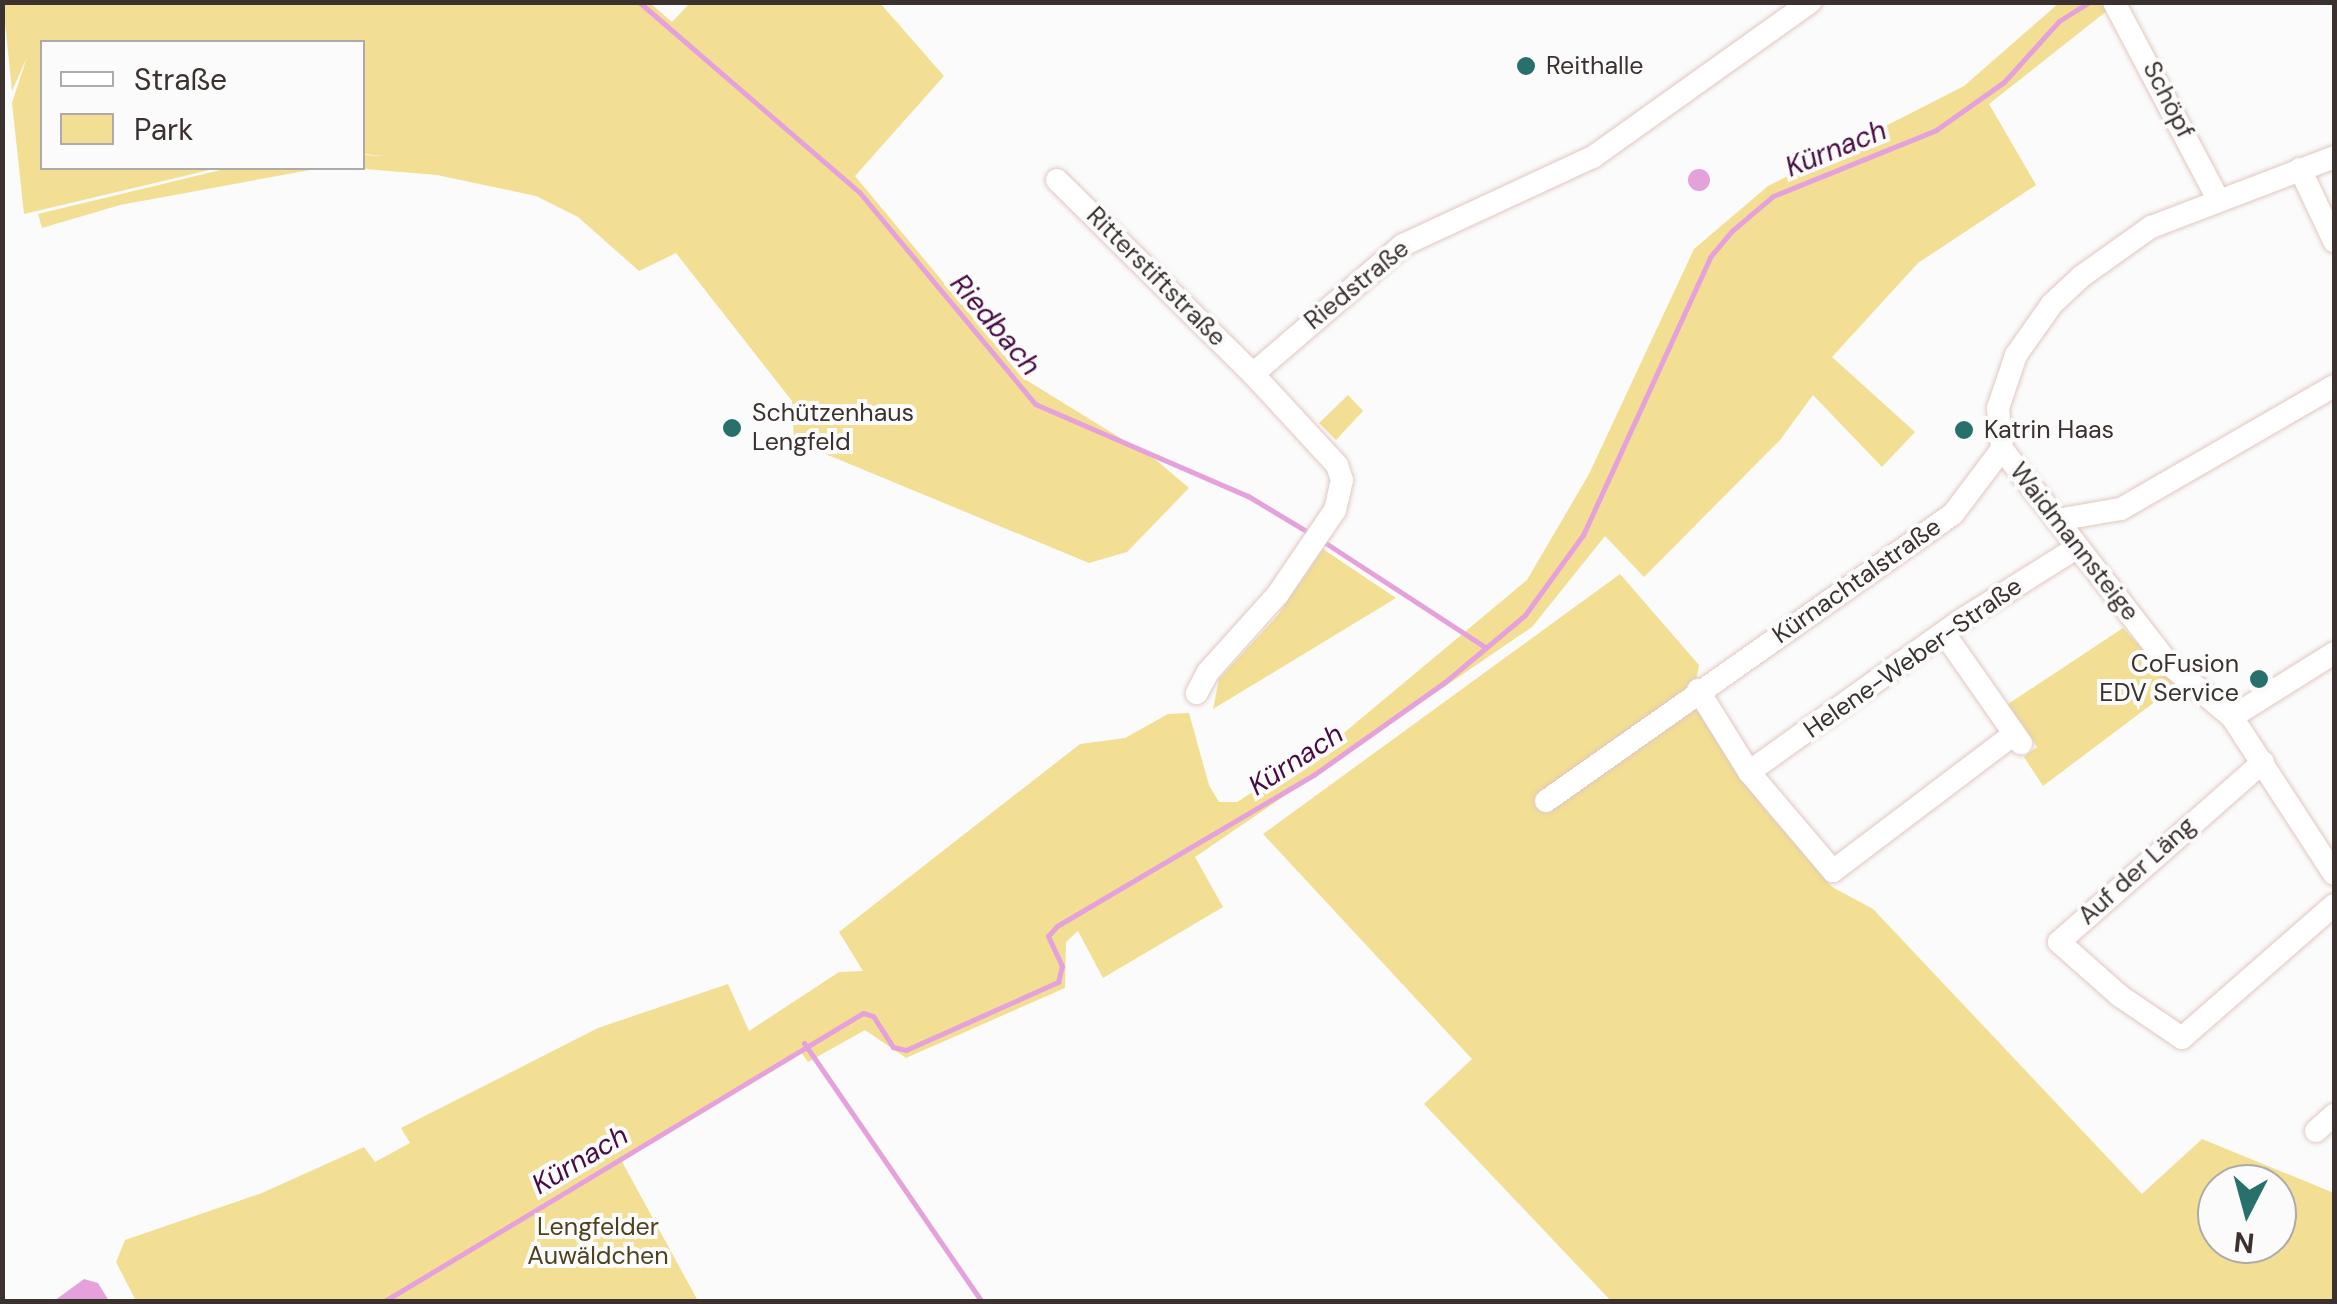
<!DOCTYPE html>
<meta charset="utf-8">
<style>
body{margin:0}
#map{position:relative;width:2337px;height:1304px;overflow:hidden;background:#fbfbfb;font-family:"DM Sans",sans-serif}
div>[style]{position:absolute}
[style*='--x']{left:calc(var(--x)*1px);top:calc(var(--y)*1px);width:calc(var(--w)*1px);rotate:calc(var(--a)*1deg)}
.green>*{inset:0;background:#f2df93}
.water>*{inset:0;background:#e5a1db}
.round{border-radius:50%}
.stream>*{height:5px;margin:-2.5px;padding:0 2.5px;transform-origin:2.5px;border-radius:2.5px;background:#e5a1db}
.roads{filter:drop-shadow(0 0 2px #e0c7c0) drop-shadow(0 0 2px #e0c7c0)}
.minor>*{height:22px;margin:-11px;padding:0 11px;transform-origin:11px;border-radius:11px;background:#fff}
.dots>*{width:28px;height:28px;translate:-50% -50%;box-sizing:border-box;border:5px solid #fbfbfb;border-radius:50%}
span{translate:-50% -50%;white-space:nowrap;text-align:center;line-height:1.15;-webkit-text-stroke:8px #fbfbfb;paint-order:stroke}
.poi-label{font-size:25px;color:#3b312f}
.left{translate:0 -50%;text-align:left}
.right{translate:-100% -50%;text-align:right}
.street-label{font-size:25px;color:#3b312f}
.park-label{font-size:25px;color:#4c431e}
.water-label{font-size:28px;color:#480b42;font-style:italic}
.frame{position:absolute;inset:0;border:5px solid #3b312f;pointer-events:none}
.legend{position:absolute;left:40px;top:40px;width:325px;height:130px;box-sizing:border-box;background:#fbfbfb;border:2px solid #aeaaa9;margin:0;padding:12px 18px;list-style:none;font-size:30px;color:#3b312f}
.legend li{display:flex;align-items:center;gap:20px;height:50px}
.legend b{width:50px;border:2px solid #aeaaa9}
.north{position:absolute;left:2197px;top:1164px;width:100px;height:100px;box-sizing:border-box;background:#fbfbfb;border:2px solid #aeaaa9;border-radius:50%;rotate:186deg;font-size:28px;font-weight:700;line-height:40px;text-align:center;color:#3b312f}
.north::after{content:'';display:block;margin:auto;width:35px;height:45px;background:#27706b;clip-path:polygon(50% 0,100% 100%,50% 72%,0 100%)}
</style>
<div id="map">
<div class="green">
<div style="clip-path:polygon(650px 3px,672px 22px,690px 3px,880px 3px,944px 76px,855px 176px,1023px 378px,1156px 460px,1189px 488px,1127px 552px,1089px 563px,794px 441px,792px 401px,676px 253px,639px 271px,578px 217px,536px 196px,437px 175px,353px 168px,362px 168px,363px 155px,386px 156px,363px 154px,362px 42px,42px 42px,42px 168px,218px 168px,24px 214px,12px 103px,27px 57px,12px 91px,3px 3px)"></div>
<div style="clip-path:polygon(2059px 3px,2117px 3px,1989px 104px,2036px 185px,1918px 263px,1832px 357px,1915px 432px,1882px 467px,1813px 395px,1780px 440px,1644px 577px,1605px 536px,1532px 627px,1195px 857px,1223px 907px,1103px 978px,1078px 931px,1066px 942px,1065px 988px,906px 1058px,865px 1030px,808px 1062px,800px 1051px,620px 1158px,698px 1301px,136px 1301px,116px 1262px,125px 1240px,262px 1193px,364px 1147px,375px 1162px,410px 1143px,401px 1128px,598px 1028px,728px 984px,749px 1031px,839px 972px,863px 971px,839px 932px,1080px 744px,1125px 738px,1168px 714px,1189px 713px,1209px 785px,1219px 802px,1237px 802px,1339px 737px,1527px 580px,1589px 474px,1694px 249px,1768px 186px,1964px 86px)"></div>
<div style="clip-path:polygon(229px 168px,321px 168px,120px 205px,42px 228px,38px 214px)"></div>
<div style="clip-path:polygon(1348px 395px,1363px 411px,1336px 440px,1319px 423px)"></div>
<div style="clip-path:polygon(1323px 549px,1396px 598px,1213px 709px,1219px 679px,1278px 615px)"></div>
<div style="clip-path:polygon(evenodd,1620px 574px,1699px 665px,1693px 697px,1762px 806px,1832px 887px,1873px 909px,2142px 1194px,2202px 1139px,2334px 1193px,2334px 1301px,1611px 1301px,1424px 1104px,1472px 1059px,1263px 834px,1620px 574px,2217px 1184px,2277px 1184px,2277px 1244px,2217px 1244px,2217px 1184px)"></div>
<div style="clip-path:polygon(2123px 628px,2176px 686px,2043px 786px,2024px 757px,2037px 747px,2008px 704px)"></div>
</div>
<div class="water">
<div class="round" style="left:1688px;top:169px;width:22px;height:22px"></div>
<div style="clip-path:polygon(84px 1279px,98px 1283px,109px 1301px,54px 1301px)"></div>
</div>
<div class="stream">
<div style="--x:639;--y:2;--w:292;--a:40.8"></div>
<div style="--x:860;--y:193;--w:274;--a:50.3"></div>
<div style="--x:1035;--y:404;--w:232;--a:23.4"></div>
<div style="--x:1248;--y:496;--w:74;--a:31.1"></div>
<div style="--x:1321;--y:540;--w:196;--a:33.1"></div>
<div style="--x:804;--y:1043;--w:314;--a:55.5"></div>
<div style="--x:383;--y:1302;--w:560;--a:-31.05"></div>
<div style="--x:863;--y:1013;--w:10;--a:17"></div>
<div style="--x:873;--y:1016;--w:37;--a:57"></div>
<div style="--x:893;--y:1047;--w:13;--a:13"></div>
<div style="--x:906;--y:1050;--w:167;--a:-24.1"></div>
<div style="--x:1058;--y:982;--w:16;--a:-76"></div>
<div style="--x:1062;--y:966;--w:33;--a:-115"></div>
<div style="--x:1048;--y:936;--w:13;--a:-48"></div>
<div style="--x:1057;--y:926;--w:299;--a:-30.5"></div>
<div style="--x:1315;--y:774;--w:159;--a:-35.3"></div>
<div style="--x:1445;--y:682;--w:104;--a:-39.9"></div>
<div style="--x:1525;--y:615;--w:99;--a:-54.1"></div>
<div style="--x:1583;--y:535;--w:306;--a:-65.4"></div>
<div style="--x:1710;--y:257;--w:35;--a:-50"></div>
<div style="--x:1733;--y:230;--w:52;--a:-40.4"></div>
<div style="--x:1773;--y:196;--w:176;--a:-22"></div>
<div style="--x:1936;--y:130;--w:83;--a:-35.2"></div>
<div style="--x:2004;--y:82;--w:82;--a:-48"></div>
<div style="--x:2059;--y:21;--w:36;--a:-32"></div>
</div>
<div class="roads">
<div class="minor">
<div style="--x:2114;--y:2;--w:223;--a:62.2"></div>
<div style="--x:2300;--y:169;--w:80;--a:64.7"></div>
<div style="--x:1057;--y:180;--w:276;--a:44.7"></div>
<div style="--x:1253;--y:374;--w:124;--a:47.3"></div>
<div style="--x:1337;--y:465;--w:16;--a:72"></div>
<div style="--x:1342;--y:480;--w:31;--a:103"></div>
<div style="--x:1335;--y:510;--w:102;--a:124.2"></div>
<div style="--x:1278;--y:594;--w:105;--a:131.9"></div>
<div style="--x:1208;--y:672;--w:24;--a:118"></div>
<div style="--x:1253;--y:374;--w:198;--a:-40.7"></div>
<div style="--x:1403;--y:245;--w:209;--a:-24.9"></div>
<div style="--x:1593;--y:157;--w:267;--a:-35.5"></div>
<div style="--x:2002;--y:449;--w:272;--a:52.2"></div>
<div style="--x:2169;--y:664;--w:82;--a:40.1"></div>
<div style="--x:2232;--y:717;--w:120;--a:-32.1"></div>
<div style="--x:2057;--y:520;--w:65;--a:-9.8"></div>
<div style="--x:2121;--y:509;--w:246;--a:-30"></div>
<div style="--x:1946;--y:636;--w:131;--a:55"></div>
<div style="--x:1698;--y:690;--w:97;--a:58.1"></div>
<div style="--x:1749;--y:772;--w:130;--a:49.7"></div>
<div style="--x:1833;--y:871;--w:227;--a:-37.1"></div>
<div style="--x:2232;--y:717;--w:187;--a:57"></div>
<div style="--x:2263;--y:762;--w:272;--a:138.6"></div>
<div style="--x:2059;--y:942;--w:81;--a:41.5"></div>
<div style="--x:2120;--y:996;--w:75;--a:34.1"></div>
<div style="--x:2182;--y:1038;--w:202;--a:-41.2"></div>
<div style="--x:1749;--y:772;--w:259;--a:-35.6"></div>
<div style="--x:1960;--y:621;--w:139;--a:-32.1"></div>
<div style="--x:1546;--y:801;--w:498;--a:-35.2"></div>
<div style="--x:1953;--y:514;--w:81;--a:-53"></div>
<div style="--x:2002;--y:449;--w:41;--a:-95.6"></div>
<div style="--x:1998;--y:408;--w:56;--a:-71.2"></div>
<div style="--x:2016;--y:355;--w:62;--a:-54.8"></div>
<div style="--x:2052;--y:304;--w:41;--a:-43"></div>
<div style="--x:2082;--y:276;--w:85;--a:-35.4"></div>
<div style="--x:2151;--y:227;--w:196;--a:-20.9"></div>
<div style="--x:2316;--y:1131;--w:24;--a:-42"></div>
</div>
</div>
<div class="dots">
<div style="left:1526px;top:66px;background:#27706b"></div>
<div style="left:732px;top:428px;background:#27706b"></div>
<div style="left:1964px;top:430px;background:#27706b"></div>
<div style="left:2259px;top:679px;background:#27706b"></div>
</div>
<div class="poi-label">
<span class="left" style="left:1546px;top:66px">Reithalle</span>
<span class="left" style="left:752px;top:428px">Schützenhaus<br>Lengfeld</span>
<span class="left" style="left:1984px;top:430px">Katrin Haas</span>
<span class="right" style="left:2239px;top:679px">CoFusion<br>EDV Service</span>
</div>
<div class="street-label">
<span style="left:2168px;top:100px;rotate:63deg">Schöpf</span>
<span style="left:1156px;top:277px;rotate:45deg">Ritterstiftstraße</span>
<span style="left:1357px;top:285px;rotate:-39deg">Riedstraße</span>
<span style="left:2074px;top:542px;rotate:52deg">Waidmannsteige</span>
<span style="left:1857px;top:581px;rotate:-35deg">Kürnachtalstraße</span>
<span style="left:1913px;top:658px;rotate:-35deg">Helene-Weber-Straße</span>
<span style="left:2137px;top:871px;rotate:-42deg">Auf der Läng</span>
</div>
<div class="park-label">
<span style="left:598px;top:1242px">Lengfelder<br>Auwäldchen</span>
</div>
<div class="water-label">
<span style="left:1836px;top:149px;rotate:-22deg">Kürnach</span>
<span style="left:995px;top:325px;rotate:50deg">Riedbach</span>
<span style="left:1296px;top:760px;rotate:-33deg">Kürnach</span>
<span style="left:580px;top:1160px;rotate:-31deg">Kürnach</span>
</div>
<div class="frame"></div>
<ul class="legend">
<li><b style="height:12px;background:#fff"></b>Straße</li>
<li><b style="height:28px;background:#f2df93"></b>Park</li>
</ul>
<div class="north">N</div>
</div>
